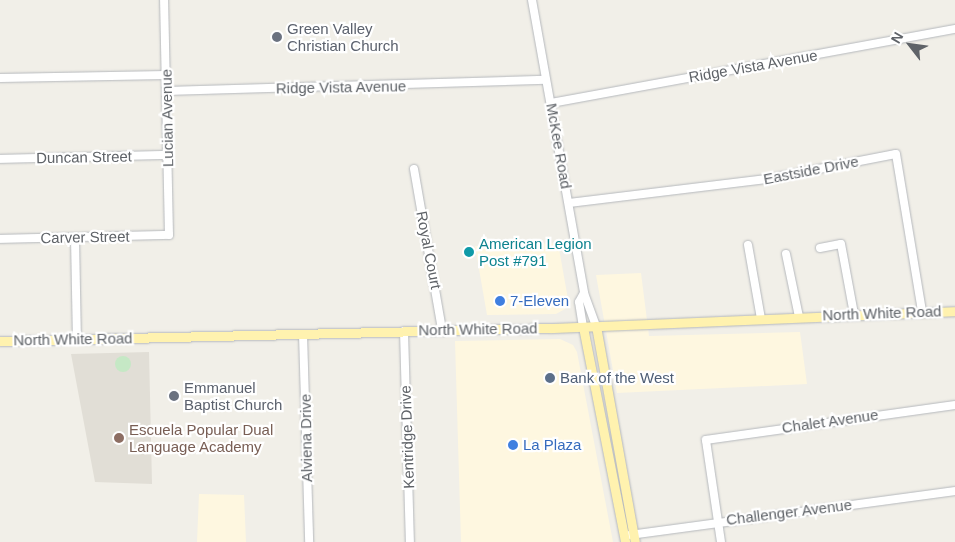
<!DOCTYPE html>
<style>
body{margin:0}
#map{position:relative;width:955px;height:542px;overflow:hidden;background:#f1efe8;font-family:Helvetica,sans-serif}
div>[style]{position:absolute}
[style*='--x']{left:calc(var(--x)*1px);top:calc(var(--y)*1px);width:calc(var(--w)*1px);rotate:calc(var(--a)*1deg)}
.commercial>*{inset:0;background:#fef7e0}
.education>*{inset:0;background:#e1ded6}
.green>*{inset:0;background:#c5e8c5}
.round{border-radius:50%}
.roads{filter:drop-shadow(0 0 1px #b5b8bc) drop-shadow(0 0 1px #b5b8bc)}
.minor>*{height:8px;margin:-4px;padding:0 4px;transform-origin:4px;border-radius:4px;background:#fff}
.major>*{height:9px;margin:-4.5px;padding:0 4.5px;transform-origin:4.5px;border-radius:4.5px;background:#fff2af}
.dots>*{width:14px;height:14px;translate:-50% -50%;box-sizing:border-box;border:2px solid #fff;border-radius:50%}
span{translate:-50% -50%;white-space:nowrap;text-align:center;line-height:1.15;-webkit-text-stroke:4.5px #fff;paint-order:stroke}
.worship-label{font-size:15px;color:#5b616d}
.left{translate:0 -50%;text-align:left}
.street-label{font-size:15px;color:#5f6368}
.culture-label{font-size:15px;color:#0d838f}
.shop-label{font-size:15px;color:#366cbe}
.service-label{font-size:15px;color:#4e5e75}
.education-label{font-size:15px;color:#785e54}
.north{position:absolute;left:885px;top:20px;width:50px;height:50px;-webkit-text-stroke:4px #fff;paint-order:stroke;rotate:300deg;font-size:14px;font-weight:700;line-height:20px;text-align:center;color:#5f6368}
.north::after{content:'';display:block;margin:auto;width:18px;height:22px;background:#5f6368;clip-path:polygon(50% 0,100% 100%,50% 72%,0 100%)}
</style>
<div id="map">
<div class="commercial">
<div style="clip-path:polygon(558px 243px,568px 299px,565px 309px,556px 314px,487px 315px,475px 246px)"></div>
<div style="clip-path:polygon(641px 273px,649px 336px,800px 332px,807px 384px,617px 393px,596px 275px)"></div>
<div style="clip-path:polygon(560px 339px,573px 345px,577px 352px,613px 542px,461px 542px,455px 341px)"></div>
<div style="clip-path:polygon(199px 494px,244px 495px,246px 542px,197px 542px)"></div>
</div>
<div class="education">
<div style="clip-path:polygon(149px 352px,152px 484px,95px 482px,71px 354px)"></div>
</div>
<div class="green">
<div class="round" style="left:115px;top:356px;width:16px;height:16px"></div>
</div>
<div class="roads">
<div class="minor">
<div style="--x:532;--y:0;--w:298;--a:79.9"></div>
<div style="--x:584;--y:293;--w:35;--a:70"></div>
<div style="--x:0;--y:78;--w:166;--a:-1"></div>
<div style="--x:166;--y:91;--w:380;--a:-1.7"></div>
<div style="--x:551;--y:103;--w:411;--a:-10.4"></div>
<div style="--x:0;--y:159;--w:168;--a:-1.4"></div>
<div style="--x:414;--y:169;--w:163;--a:80.1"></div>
<div style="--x:569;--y:203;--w:199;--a:-6.9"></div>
<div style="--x:767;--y:179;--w:131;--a:-11"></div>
<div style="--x:896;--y:154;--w:159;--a:80.6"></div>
<div style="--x:75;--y:238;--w:101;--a:88.9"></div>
<div style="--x:0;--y:239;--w:169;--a:-1.4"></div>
<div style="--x:169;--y:235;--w:235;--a:-91.2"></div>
<div style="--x:748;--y:245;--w:75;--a:80"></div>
<div style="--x:820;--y:248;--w:21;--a:-11"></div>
<div style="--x:841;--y:244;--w:71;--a:79.5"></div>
<div style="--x:786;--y:254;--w:64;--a:78.3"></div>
<div style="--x:583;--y:327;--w:25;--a:-99"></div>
<div style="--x:579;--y:302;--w:10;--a:-61"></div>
<div style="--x:404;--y:331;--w:211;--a:88.4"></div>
<div style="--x:303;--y:334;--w:208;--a:88.3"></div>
<div style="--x:630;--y:535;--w:328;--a:-7.7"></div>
<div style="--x:721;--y:542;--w:103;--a:-98.4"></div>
<div style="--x:706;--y:440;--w:251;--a:-8"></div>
</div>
<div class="major">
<div style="--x:596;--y:326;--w:219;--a:79.8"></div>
<div style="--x:583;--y:327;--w:219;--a:78.9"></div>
<div style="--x:0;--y:341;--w:552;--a:-1.35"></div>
<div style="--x:552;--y:328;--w:403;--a:-2.4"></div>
</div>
</div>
<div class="dots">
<div style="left:277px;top:37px;background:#6b7280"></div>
<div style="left:469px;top:252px;background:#0f9aa8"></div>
<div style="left:500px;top:301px;background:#3f7fe0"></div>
<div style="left:550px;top:378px;background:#5c6f8a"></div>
<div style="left:174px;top:396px;background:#6b7280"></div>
<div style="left:119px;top:438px;background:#8d6e63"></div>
<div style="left:513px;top:445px;background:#3f7fe0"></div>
</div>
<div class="worship-label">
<span class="left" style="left:287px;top:37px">Green Valley<br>Christian Church</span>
<span class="left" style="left:184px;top:396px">Emmanuel<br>Baptist Church</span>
</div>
<div class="street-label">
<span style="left:753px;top:66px;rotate:-10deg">Ridge Vista Avenue</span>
<span style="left:341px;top:87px;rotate:-1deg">Ridge Vista Avenue</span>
<span style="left:167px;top:118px;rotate:-91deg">Lucian Avenue</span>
<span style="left:559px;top:146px;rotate:80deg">McKee Road</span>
<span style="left:84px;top:157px;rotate:-1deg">Duncan Street</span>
<span style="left:811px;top:170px;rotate:-11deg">Eastside Drive</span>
<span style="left:85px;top:237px;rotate:-1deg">Carver Street</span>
<span style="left:429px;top:250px;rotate:79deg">Royal Court</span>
<span style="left:882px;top:313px;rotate:-2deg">North White Road</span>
<span style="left:478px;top:329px;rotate:-1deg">North White Road</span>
<span style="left:73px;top:339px;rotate:-1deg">North White Road</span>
<span style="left:830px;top:421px;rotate:-8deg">Chalet Avenue</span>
<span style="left:407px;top:437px;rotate:-92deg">Kentridge Drive</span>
<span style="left:306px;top:438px;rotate:-91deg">Alviena Drive</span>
<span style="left:789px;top:512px;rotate:-7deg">Challenger Avenue</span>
</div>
<div class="culture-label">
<span class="left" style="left:479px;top:252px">American Legion<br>Post #791</span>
</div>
<div class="shop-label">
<span class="left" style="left:510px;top:301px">7-Eleven</span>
<span class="left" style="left:523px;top:445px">La Plaza</span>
</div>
<div class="service-label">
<span class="left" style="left:560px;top:378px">Bank of the West</span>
</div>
<div class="education-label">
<span class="left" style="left:129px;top:438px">Escuela Popular Dual<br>Language Academy</span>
</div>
<div class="north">N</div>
</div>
